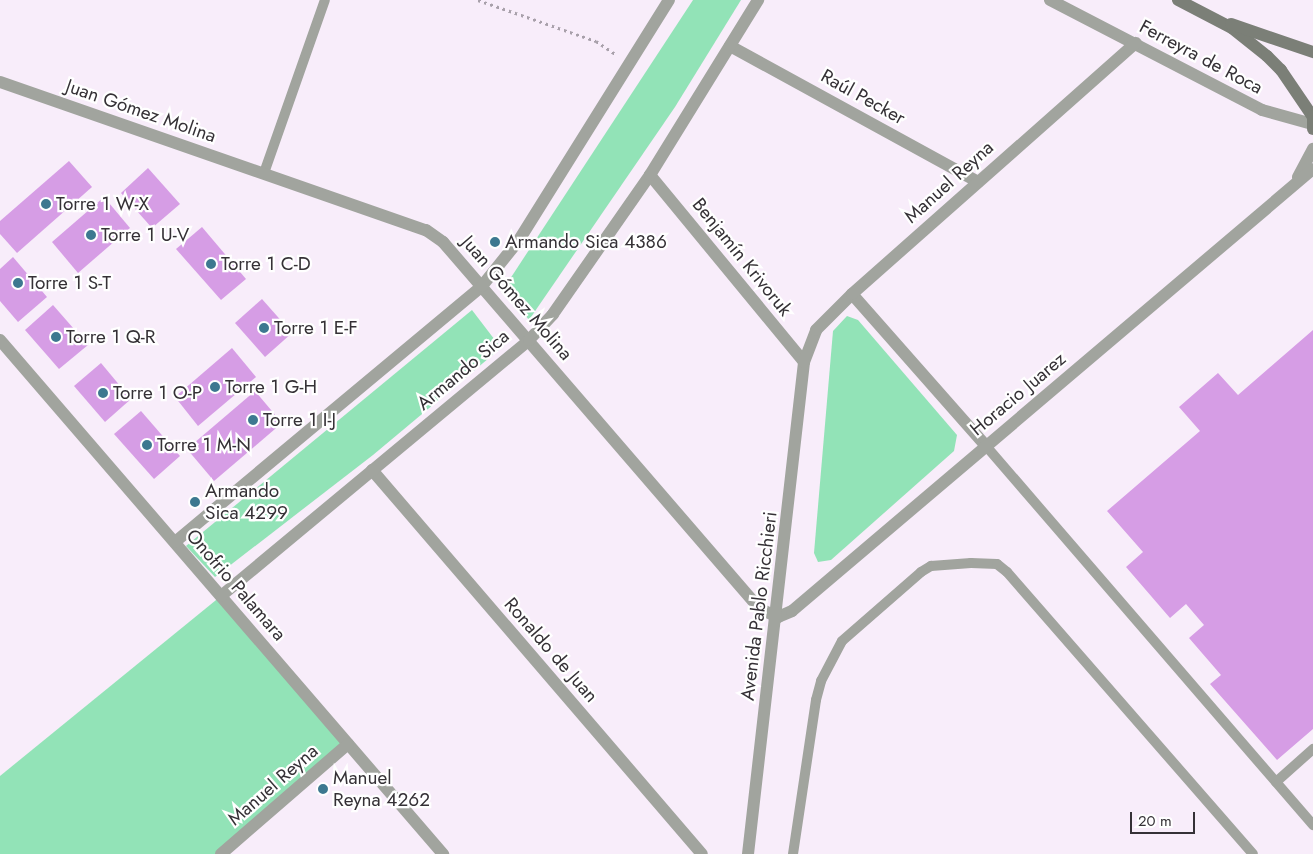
<!DOCTYPE html>
<meta charset="utf-8">
<style>
body{margin:0}
#map{position:relative;width:1313px;height:854px;overflow:hidden;background:#f8edfa;font-family:Jost,sans-serif}
div>[style]{position:absolute}
[style*='--x']{left:calc(var(--x)*1px);top:calc(var(--y)*1px);width:calc(var(--w)*1px);rotate:calc(var(--a)*1deg)}
.green>*{inset:0;background:#92e3b7}
.building>*{inset:0;background:#d69de5}
.path>*{height:3px;margin-top:-1.5px;transform-origin:0;background:repeating-linear-gradient(90deg,#a8a0aa 0 2.5px,transparent 0 6.5px)}
.lane>*{height:10px;margin:-5px;padding:0 5px;transform-origin:5px;border-radius:5px;background:#a1a49e}
.street>*{height:12px;margin:-6px;padding:0 6px;transform-origin:6px;border-radius:6px;background:#a1a49e}
.secondary>*{height:12px;margin:-6px;padding:0 6px;transform-origin:6px;border-radius:6px;background:#7b7f77}
.dots>*{width:14px;height:14px;translate:-50% -50%;box-sizing:border-box;border:2px solid #fff;border-radius:50%}
span{translate:-50% -50%;white-space:nowrap;text-align:center;line-height:1.15;-webkit-text-stroke:4.5px #fff;paint-order:stroke}
.street-label{font-size:19px;color:#353136}
.poi-label{font-size:19px;color:#353136}
.left{translate:0 -50%;text-align:left}
.scale{position:absolute;left:1130px;top:812px;width:65px;height:22px;box-sizing:border-box;border:2px solid #353136;border-top:0;padding-left:6px;font-size:15px;line-height:18px;white-space:nowrap;color:#353136;-webkit-text-stroke:4px #fff;paint-order:stroke}
</style>
<div id="map">
<div class="green">
<div style="clip-path:polygon(693px 0,741px 0,675px 107px,529px 320px,504px 288px)"></div>
<div style="clip-path:polygon(472px 310px,501px 348px,373px 455px,215px 577px,186px 546px)"></div>
<div style="clip-path:polygon(847px 316px,858px 320px,957px 435px,954px 451px,831px 560px,818px 562px,814px 553px,833px 331px)"></div>
<div style="clip-path:polygon(221px 596px,348px 744px,221px 854px,0 854px,0 776px)"></div>
</div>
<div class="building">
<div style="clip-path:polygon(69px 161px,92px 187px,17px 253px,0 234px,0 221px)"></div>
<div style="clip-path:polygon(148px 168px,180px 204px,152px 228px,121px 193px)"></div>
<div style="clip-path:polygon(104px 197px,130px 228px,78px 273px,52px 242px)"></div>
<div style="clip-path:polygon(202px 227px,246px 279px,221px 300px,176px 249px)"></div>
<div style="clip-path:polygon(13px 257px,47px 297px,18px 322px,0 301px,0 269px)"></div>
<div style="clip-path:polygon(262px 299px,292px 333px,265px 357px,235px 323px)"></div>
<div style="clip-path:polygon(53px 305px,88px 345px,59px 369px,25px 330px)"></div>
<div style="clip-path:polygon(1313px 330px,1313px 729px,1277px 760px,1210px 684px,1221px 675px,1189px 638px,1204px 625px,1186px 604px,1170px 618px,1126px 567px,1143px 552px,1107px 511px,1200px 431px,1179px 407px,1218px 373px,1238px 395px)"></div>
<div style="clip-path:polygon(232px 348px,256px 377px,198px 426px,175px 397px)"></div>
<div style="clip-path:polygon(101px 363px,131px 399px,105px 422px,74px 386px)"></div>
<div style="clip-path:polygon(255px 391px,282px 423px,214px 481px,187px 449px)"></div>
<div style="clip-path:polygon(141px 411px,180px 456px,154px 479px,114px 434px)"></div>
</div>
<div class="path">
<div style="--x:478;--y:0;--w:125;--a:19.2"></div>
<div style="--x:596;--y:41;--w:25;--a:34"></div>
</div>
<div class="lane">
<div style="--x:264;--y:173;--w:183;--a:-70.6"></div>
<div style="--x:986;--y:446;--w:501;--a:49.21"></div>
<div style="--x:1276;--y:782;--w:50;--a:-41.7"></div>
<div style="--x:793;--y:854;--w:156;--a:-81.5"></div>
<div style="--x:816;--y:700;--w:20;--a:-75"></div>
<div style="--x:821;--y:681;--w:45;--a:-62.3"></div>
<div style="--x:842;--y:641;--w:105;--a:-41.1"></div>
<div style="--x:921;--y:572;--w:12;--a:-31"></div>
<div style="--x:931;--y:566;--w:40;--a:-4.3"></div>
<div style="--x:971;--y:563;--w:26;--a:2"></div>
<div style="--x:997;--y:564;--w:13;--a:39"></div>
<div style="--x:1007;--y:572;--w:374;--a:48.9"></div>
</div>
<div class="street">
<div style="--x:1050;--y:0;--w:239;--a:27.4"></div>
<div style="--x:1262;--y:110;--w:52;--a:15.6"></div>
<div style="--x:730;--y:46;--w:283;--a:28.7"></div>
<div style="--x:0;--y:82;--w:451;--a:19.2"></div>
<div style="--x:426;--y:230;--w:21;--a:35"></div>
<div style="--x:443;--y:242;--w:485;--a:49.2"></div>
<div style="--x:760;--y:609;--w:20;--a:24"></div>
<div style="--x:650;--y:175;--w:242;--a:50.5"></div>
<div style="--x:1298;--y:177;--w:32;--a:-62"></div>
<div style="--x:852;--y:294;--w:203;--a:48.6"></div>
<div style="--x:0;--y:340;--w:679;--a:49.24"></div>
<div style="--x:372;--y:470;--w:506;--a:49.33"></div>
<div style="--x:175;--y:542;--w:400;--a:-39.8"></div>
<div style="--x:482;--y:286;--w:59;--a:-51.2"></div>
<div style="--x:519;--y:240;--w:283;--a:-58"></div>
<div style="--x:221;--y:596;--w:400;--a:-39.7"></div>
<div style="--x:529;--y:340;--w:35;--a:-47"></div>
<div style="--x:553;--y:314;--w:169;--a:-55.1"></div>
<div style="--x:650;--y:175;--w:206;--a:-58.3"></div>
<div style="--x:778;--y:617;--w:15;--a:-23"></div>
<div style="--x:792;--y:611;--w:683;--a:-40.31"></div>
<div style="--x:221;--y:854;--w:168;--a:-40.9"></div>
<div style="--x:748;--y:854;--w:495;--a:-83.5"></div>
<div style="--x:804;--y:362;--w:34;--a:-69"></div>
<div style="--x:816;--y:330;--w:51;--a:-45"></div>
<div style="--x:852;--y:294;--w:379;--a:-41.5"></div>
</div>
<div class="secondary">
<div style="--x:1178;--y:0;--w:61;--a:27.4"></div>
<div style="--x:1232;--y:28;--w:45;--a:38.7"></div>
<div style="--x:1267;--y:56;--w:20;--a:45"></div>
<div style="--x:1281;--y:70;--w:57;--a:55.8"></div>
<div style="--x:1231;--y:24;--w:87;--a:18.9"></div>
<div style="--x:1313;--y:116;--w:13;--a:90"></div>
</div>
<div class="dots">
<div style="left:46px;top:204px;background:#3d7890"></div>
<div style="left:91px;top:235px;background:#3d7890"></div>
<div style="left:495px;top:242px;background:#3d7890"></div>
<div style="left:211px;top:264px;background:#3d7890"></div>
<div style="left:18px;top:283px;background:#3d7890"></div>
<div style="left:264px;top:328px;background:#3d7890"></div>
<div style="left:56px;top:337px;background:#3d7890"></div>
<div style="left:215px;top:387px;background:#3d7890"></div>
<div style="left:103px;top:393px;background:#3d7890"></div>
<div style="left:253px;top:420px;background:#3d7890"></div>
<div style="left:147px;top:445px;background:#3d7890"></div>
<div style="left:195px;top:502px;background:#3d7890"></div>
<div style="left:323px;top:789px;background:#3d7890"></div>
</div>
<div class="street-label">
<span style="left:1201px;top:57px;rotate:28deg">Ferreyra de Roca</span>
<span style="left:863px;top:97px;rotate:29deg">Raúl Pecker</span>
<span style="left:141px;top:111px;rotate:19deg">Juan Gómez Molina</span>
<span style="left:949px;top:182px;rotate:-42deg">Manuel Reyna</span>
<span style="left:742px;top:257px;rotate:51deg">Benjamín Krivoruk</span>
<span style="left:517px;top:298px;rotate:49deg">Juan Gómez Molina</span>
<span style="left:463px;top:370px;rotate:-40deg">Armando Sica</span>
<span style="left:1018px;top:394px;rotate:-40deg">Horacio Juarez</span>
<span style="left:236px;top:585px;rotate:49deg">Onofrio Palamara</span>
<span style="left:759px;top:606px;rotate:-83deg">Avenida Pablo Ricchieri</span>
<span style="left:551px;top:650px;rotate:49deg">Ronaldo de Juan</span>
<span style="left:273px;top:785px;rotate:-41deg">Manuel Reyna</span>
</div>
<div class="poi-label">
<span class="left" style="left:56px;top:204px">Torre 1 W-X</span>
<span class="left" style="left:101px;top:235px">Torre 1 U-V</span>
<span class="left" style="left:505px;top:242px">Armando Sica 4386</span>
<span class="left" style="left:221px;top:264px">Torre 1 C-D</span>
<span class="left" style="left:28px;top:283px">Torre 1 S-T</span>
<span class="left" style="left:274px;top:328px">Torre 1 E-F</span>
<span class="left" style="left:66px;top:337px">Torre 1 Q-R</span>
<span class="left" style="left:225px;top:387px">Torre 1 G-H</span>
<span class="left" style="left:113px;top:393px">Torre 1 O-P</span>
<span class="left" style="left:263px;top:420px">Torre 1 I-J</span>
<span class="left" style="left:157px;top:445px">Torre 1 M-N</span>
<span class="left" style="left:205px;top:502px">Armando<br>Sica 4299</span>
<span class="left" style="left:333px;top:789px">Manuel<br>Reyna 4262</span>
</div>
<div class="scale">20 m</div>
</div>
